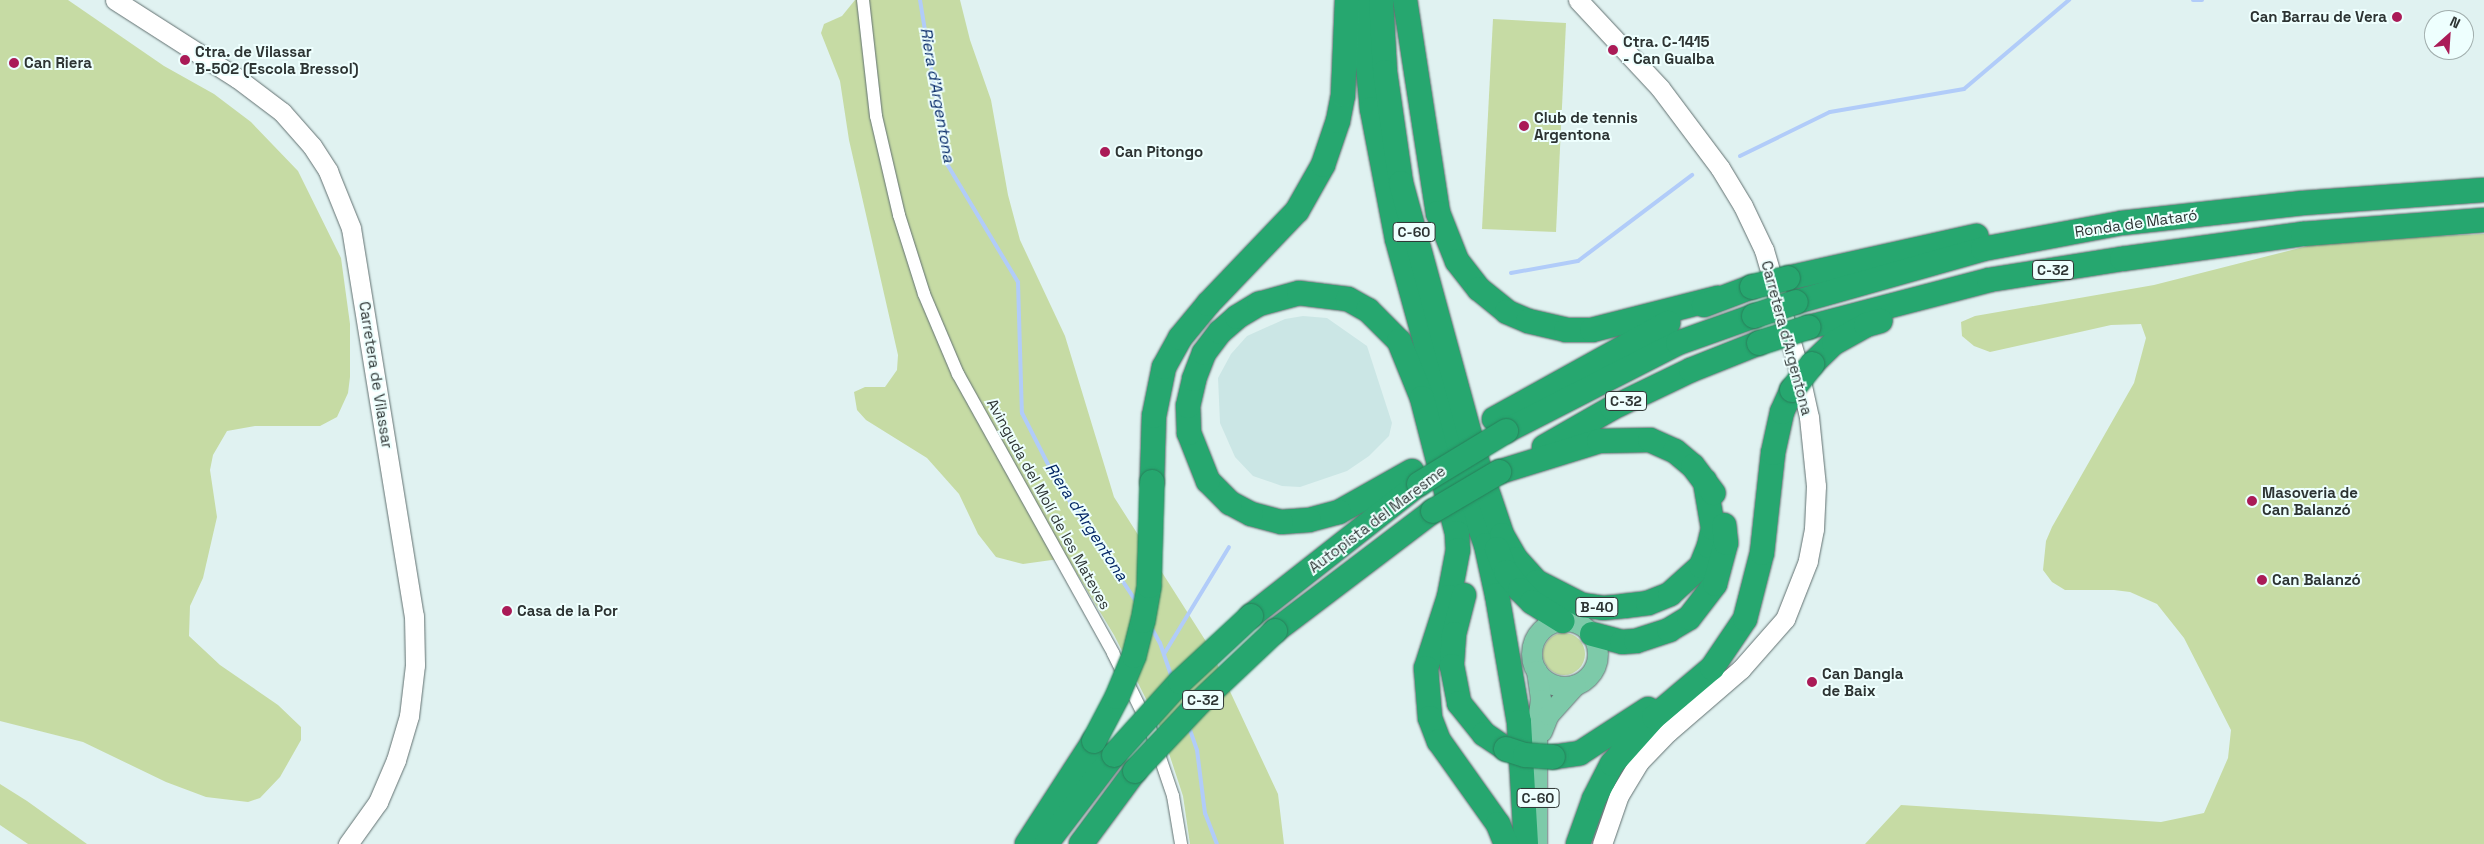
<!DOCTYPE html>
<meta charset="utf-8">
<style>
body{margin:0}
#map{position:relative;width:2484px;height:844px;overflow:hidden;background:#e0f2f1;font-family:"Space Grotesk",sans-serif}
div>[style]{position:absolute}
[style*='--x']{left:calc(var(--x)*1px);top:calc(var(--y)*1px);width:calc(var(--w)*1px);rotate:calc(var(--a)*1deg)}
.built>*{inset:0;background:#cbe6e5}
.green>*{inset:0;background:#c6dba4}
.round{border-radius:50%}
.stream>*{height:4px;margin:-2px;padding:0 2px;transform-origin:2px;border-radius:2px;background:#b1ccf9}
.roads{filter:drop-shadow(0 0 1px #617070) drop-shadow(0 0 1px #617070)}
.street>*{height:12px;margin:-6px;padding:0 6px;transform-origin:6px;border-radius:6px;background:#fff}
.secondary>*{height:19px;margin:-9.5px;padding:0 9.5px;transform-origin:9.5px;border-radius:9.5px;background:#fff}
.primary>*{height:20px;margin:-10px;padding:0 10px;transform-origin:10px;border-radius:10px;background:#7dcaa9}
.primary>.ring{margin:-10px;padding:0;box-sizing:content-box;background:none;border:20px solid #7dcaa9;border-radius:50%}
.highway>*{height:24px;margin:-12px;padding:0 12px;transform-origin:12px;border-radius:12px;background:#26a76f}
.bridges{filter:drop-shadow(0 0 1px #287f5a) drop-shadow(0 0 1px #287f5a)}
.highway-bridge>*{height:24px;margin:-12px;padding:0 12px;transform-origin:12px;border-radius:12px;background:#26a76f}
.dots>*{width:14px;height:14px;translate:-50% -50%;box-sizing:border-box;border:2px solid #eefffe;border-radius:50%}
span{translate:-50% -50%;white-space:nowrap;text-align:center;line-height:1.15;-webkit-text-stroke:4px #eefffe;paint-order:stroke}
.shield-label span{padding:1px 4px;background:#eefffe;border:1px solid;border-radius:4px;-webkit-text-stroke-width:0}
.shield-label{font-size:14px;color:#2d3433;font-weight:700}
.poi-label{font-size:15px;color:#2d3433;font-weight:700}
.right{translate:-100% -50%;text-align:right}
.left{translate:0 -50%;text-align:left}
.street-label{font-size:15px;color:#2d3433}
.water-label{font-size:16px;color:#022665;font-style:italic}
.north{position:absolute;left:2424px;top:10px;width:50px;height:50px;box-sizing:border-box;background:#eefffe;border:1px solid #a1aead;border-radius:50%;rotate:26deg;font-size:14px;font-weight:700;line-height:20px;text-align:center;color:#2d3433}
.north::after{content:'';display:block;margin:auto;width:18px;height:22px;background:#aa1b57;clip-path:polygon(50% 0,100% 100%,50% 72%,0 100%)}
</style>
<div id="map">
<div class="built">
<div style="clip-path:polygon(1303px 316px,1327px 318px,1367px 346px,1392px 423px,1389px 436px,1369px 456px,1347px 471px,1300px 487px,1282px 486px,1253px 476px,1235px 457px,1220px 423px,1218px 378px,1231px 354px,1247px 336px,1285px 319px)"></div>
</div>
<div class="green">
<div style="clip-path:polygon(0 0,68px 0,164px 66px,214px 94px,251px 122px,298px 171px,341px 258px,350px 324px,350px 377px,348px 393px,337px 417px,320px 426px,255px 426px,227px 431px,213px 455px,210px 470px,217px 517px,203px 578px,190px 606px,189px 636px,220px 665px,278px 705px,301px 727px,301px 740px,280px 777px,260px 798px,248px 802px,206px 797px,166px 782px,83px 742px,0 721px)"></div>
<div style="clip-path:polygon(855px 0,960px 0,970px 40px,991px 100px,1008px 195px,1020px 240px,1065px 336px,1114px 497px,1207px 643px,1220px 670px,1278px 794px,1284px 844px,1190px 844px,1183px 796px,1161px 729px,1114px 635px,1065px 554px,1059px 559px,1023px 564px,996px 557px,978px 534px,959px 494px,927px 458px,866px 420px,857px 410px,854px 392px,865px 387px,885px 387px,897px 370px,898px 355px,849px 140px,840px 81px,821px 33px,824px 24px,842px 16px)"></div>
<div style="clip-path:polygon(1493px 19px,1566px 23px,1556px 232px,1482px 229px)"></div>
<div style="clip-path:polygon(2484px 234px,2484px 844px,1865px 844px,1901px 805px,2161px 822px,2204px 813px,2228px 758px,2231px 730px,2184px 638px,2157px 604px,2130px 592px,2114px 590px,2065px 590px,2052px 582px,2043px 570px,2046px 541px,2052px 527px,2134px 383px,2146px 338px,2141px 324px,2111px 325px,1990px 352px,1974px 346px,1962px 336px,1961px 322px,1975px 316px,2154px 285px,2327px 241px)"></div>
<div class="round" style="left:1543px;top:633px;width:42px;height:42px"></div>
<div style="clip-path:polygon(0 784px,27px 801px,87px 844px,28px 844px,0 825px)"></div>
</div>
<div class="stream">
<div style="--x:920;--y:0;--w:166;--a:80.7"></div>
<div style="--x:947;--y:164;--w:138;--a:59"></div>
<div style="--x:1018;--y:282;--w:131;--a:88.3"></div>
<div style="--x:1022;--y:413;--w:77;--a:63.1"></div>
<div style="--x:1057;--y:482;--w:145;--a:56.5"></div>
<div style="--x:2193;--y:0;--w:9;--a:0"></div>
<div style="--x:1740;--y:156;--w:100;--a:-26.1"></div>
<div style="--x:1830;--y:112;--w:136;--a:-9.7"></div>
<div style="--x:1964;--y:89;--w:138;--a:-40.3"></div>
<div style="--x:1511;--y:273;--w:68;--a:-10.2"></div>
<div style="--x:1578;--y:261;--w:143;--a:-37"></div>
<div style="--x:1151;--y:627;--w:18;--a:61"></div>
<div style="--x:1160;--y:643;--w:37;--a:71"></div>
<div style="--x:1164;--y:654;--w:125;--a:-58.7"></div>
<div style="--x:1189;--y:727;--w:24;--a:71"></div>
<div style="--x:1197;--y:750;--w:64;--a:82.8"></div>
<div style="--x:1205;--y:813;--w:33;--a:69"></div>
</div>
<div class="roads">
<div class="street">
<div style="--x:863;--y:0;--w:117;--a:83.6"></div>
<div style="--x:876;--y:116;--w:102;--a:76.9"></div>
<div style="--x:899;--y:215;--w:83;--a:72.4"></div>
<div style="--x:924;--y:294;--w:87;--a:67"></div>
<div style="--x:958;--y:374;--w:319;--a:60.9"></div>
<div style="--x:1113;--y:653;--w:84;--a:63.7"></div>
<div style="--x:1150;--y:728;--w:72;--a:71.3"></div>
<div style="--x:1173;--y:796;--w:49;--a:80.5"></div>
</div>
<div class="secondary">
<div style="--x:115;--y:0;--w:145;--a:32.6"></div>
<div style="--x:237;--y:78;--w:56;--a:37.1"></div>
<div style="--x:282;--y:112;--w:45;--a:48.6"></div>
<div style="--x:312;--y:146;--w:30;--a:57"></div>
<div style="--x:328;--y:171;--w:61;--a:68"></div>
<div style="--x:351;--y:228;--w:393;--a:80.8"></div>
<div style="--x:414;--y:616;--w:49;--a:88.8"></div>
<div style="--x:415;--y:665;--w:51;--a:96.7"></div>
<div style="--x:409;--y:716;--w:46;--a:106.5"></div>
<div style="--x:396;--y:760;--w:46;--a:113.2"></div>
<div style="--x:378;--y:802;--w:52;--a:125.5"></div>
<div style="--x:1578;--y:0;--w:120;--a:47"></div>
<div style="--x:1660;--y:88;--w:100;--a:53.1"></div>
<div style="--x:1720;--y:168;--w:44;--a:58.8"></div>
<div style="--x:1743;--y:206;--w:49;--a:64.5"></div>
<div style="--x:1764;--y:250;--w:118;--a:73.7"></div>
<div style="--x:1797;--y:363;--w:55;--a:77.5"></div>
<div style="--x:1809;--y:417;--w:69;--a:84.2"></div>
<div style="--x:1816;--y:486;--w:43;--a:92.7"></div>
<div style="--x:1814;--y:529;--w:33;--a:101"></div>
<div style="--x:1808;--y:561;--w:62;--a:111.6"></div>
<div style="--x:1785;--y:619;--w:67;--a:131.3"></div>
<div style="--x:1741;--y:669;--w:96;--a:139.2"></div>
<div style="--x:1668;--y:732;--w:42;--a:134"></div>
<div style="--x:1639;--y:762;--w:39;--a:121"></div>
<div style="--x:1619;--y:795;--w:52;--a:109.1"></div>
</div>
<div class="primary">
<div class="ring" style="left:1532px;top:621px;width:46px;height:46px"></div>
<div style="--x:1537;--y:671;--w:29;--a:82"></div>
<div style="--x:1541;--y:700;--w:28;--a:98"></div>
<div style="--x:1537;--y:728;--w:116;--a:90"></div>
<div style="--x:1542;--y:732;--w:18;--a:-68"></div>
<div style="--x:1549;--y:715;--w:40;--a:-48"></div>
</div>
<div class="highway">
<div style="--x:1362;--y:0;--w:109;--a:84.8"></div>
<div style="--x:1372;--y:109;--w:132;--a:79.1"></div>
<div style="--x:1397;--y:239;--w:245;--a:74.6"></div>
<div style="--x:1462;--y:475;--w:74;--a:71.1"></div>
<div style="--x:1486;--y:545;--w:51;--a:77.6"></div>
<div style="--x:1497;--y:595;--w:129;--a:80.2"></div>
<div style="--x:1519;--y:722;--w:122;--a:86.7"></div>
<div style="--x:1381;--y:0;--w:72;--a:86.8"></div>
<div style="--x:1385;--y:72;--w:112;--a:81.8"></div>
<div style="--x:1401;--y:183;--w:285;--a:74.7"></div>
<div style="--x:1476;--y:458;--w:81;--a:71.3"></div>
<div style="--x:1502;--y:535;--w:28;--a:60"></div>
<div style="--x:1516;--y:559;--w:31;--a:48"></div>
<div style="--x:1537;--y:582;--w:51;--a:27.1"></div>
<div style="--x:1582;--y:605;--w:21;--a:8"></div>
<div style="--x:1603;--y:608;--w:21;--a:-5"></div>
<div style="--x:1624;--y:606;--w:24;--a:-7"></div>
<div style="--x:1648;--y:603;--w:24;--a:-22"></div>
<div style="--x:1670;--y:594;--w:42;--a:-42.1"></div>
<div style="--x:1701;--y:566;--w:22;--a:-68"></div>
<div style="--x:1709;--y:546;--w:18;--a:-77"></div>
<div style="--x:1713;--y:528;--w:48;--a:-99.7"></div>
<div style="--x:1405;--y:0;--w:216;--a:81.2"></div>
<div style="--x:1438;--y:213;--w:52;--a:68.4"></div>
<div style="--x:1457;--y:261;--w:36;--a:52"></div>
<div style="--x:1479;--y:289;--w:36;--a:39"></div>
<div style="--x:1507;--y:312;--w:23;--a:23"></div>
<div style="--x:1528;--y:321;--w:39;--a:13"></div>
<div style="--x:1566;--y:330;--w:26;--a:0"></div>
<div style="--x:1592;--y:330;--w:130;--a:-14.3"></div>
<div style="--x:1788;--y:278;--w:193;--a:-12.6"></div>
<div style="--x:1796;--y:302;--w:194;--a:-15.8"></div>
<div style="--x:1983;--y:249;--w:141;--a:-10.6"></div>
<div style="--x:2122;--y:223;--w:182;--a:-6.3"></div>
<div style="--x:2303;--y:203;--w:181;--a:-4.1"></div>
<div style="--x:1704;--y:305;--w:51;--a:-20.6"></div>
<div style="--x:1809;--y:327;--w:186;--a:-14.6"></div>
<div style="--x:1989;--y:280;--w:135;--a:-9"></div>
<div style="--x:2122;--y:259;--w:183;--a:-7.9"></div>
<div style="--x:2303;--y:234;--w:182;--a:-4.4"></div>
<div style="--x:1812;--y:364;--w:30;--a:-44"></div>
<div style="--x:1834;--y:343;--w:37;--a:-29"></div>
<div style="--x:1866;--y:325;--w:15;--a:-16"></div>
<div style="--x:1494;--y:419;--w:199;--a:-28.9"></div>
<div style="--x:1506;--y:431;--w:193;--a:-27.1"></div>
<div style="--x:1678;--y:343;--w:81;--a:-19.6"></div>
<div style="--x:1544;--y:447;--w:78;--a:-29.8"></div>
<div style="--x:1612;--y:408;--w:88;--a:-25.7"></div>
<div style="--x:1691;--y:370;--w:73;--a:-21.7"></div>
<div style="--x:1412;--y:471;--w:84;--a:150.7"></div>
<div style="--x:1339;--y:512;--w:31;--a:165"></div>
<div style="--x:1309;--y:520;--w:28;--a:176"></div>
<div style="--x:1281;--y:522;--w:31;--a:-165"></div>
<div style="--x:1251;--y:514;--w:24;--a:-152"></div>
<div style="--x:1230;--y:503;--w:31;--a:-135"></div>
<div style="--x:1208;--y:481;--w:52;--a:-111.6"></div>
<div style="--x:1189;--y:433;--w:27;--a:-92"></div>
<div style="--x:1188;--y:406;--w:28;--a:-77"></div>
<div style="--x:1194;--y:379;--w:28;--a:-69"></div>
<div style="--x:1204;--y:353;--w:26;--a:-53"></div>
<div style="--x:1220;--y:332;--w:23;--a:-41"></div>
<div style="--x:1237;--y:317;--w:26;--a:-31"></div>
<div style="--x:1259;--y:304;--w:41;--a:-15.4"></div>
<div style="--x:1299;--y:293;--w:49;--a:7"></div>
<div style="--x:1348;--y:299;--w:23;--a:29"></div>
<div style="--x:1368;--y:310;--w:44;--a:45"></div>
<div style="--x:1399;--y:341;--w:61;--a:68"></div>
<div style="--x:1422;--y:398;--w:139;--a:75.5"></div>
<div style="--x:1457;--y:533;--w:17;--a:87"></div>
<div style="--x:1458;--y:550;--w:48;--a:100.8"></div>
<div style="--x:1449;--y:597;--w:75;--a:107.9"></div>
<div style="--x:1426;--y:668;--w:50;--a:85.4"></div>
<div style="--x:1430;--y:718;--w:25;--a:69"></div>
<div style="--x:1439;--y:741;--w:102;--a:54.6"></div>
<div style="--x:1498;--y:824;--w:22;--a:68"></div>
<div style="--x:1499;--y:472;--w:105;--a:-17.2"></div>
<div style="--x:1599;--y:441;--w:51;--a:-1.1"></div>
<div style="--x:1650;--y:440;--w:27;--a:24"></div>
<div style="--x:1675;--y:451;--w:23;--a:40"></div>
<div style="--x:1693;--y:466;--w:34;--a:53"></div>
<div style="--x:1152;--y:482;--w:66;--a:-88.3"></div>
<div style="--x:1154;--y:416;--w:50;--a:-78.5"></div>
<div style="--x:1164;--y:367;--w:33;--a:-61"></div>
<div style="--x:1180;--y:338;--w:44;--a:-50.5"></div>
<div style="--x:1208;--y:304;--w:129;--a:-46.3"></div>
<div style="--x:1297;--y:211;--w:53;--a:-60.5"></div>
<div style="--x:1323;--y:165;--w:46;--a:-71.2"></div>
<div style="--x:1338;--y:121;--w:26;--a:-79"></div>
<div style="--x:1343;--y:95;--w:95;--a:-87.6"></div>
<div style="--x:1497;--y:549;--w:25;--a:69"></div>
<div style="--x:1506;--y:572;--w:23;--a:52"></div>
<div style="--x:1520;--y:590;--w:17;--a:45"></div>
<div style="--x:1532;--y:602;--w:36;--a:32"></div>
<div style="--x:1464;--y:595;--w:40;--a:104.4"></div>
<div style="--x:1454;--y:634;--w:32;--a:94"></div>
<div style="--x:1452;--y:666;--w:38;--a:79"></div>
<div style="--x:1459;--y:703;--w:40;--a:51"></div>
<div style="--x:1484;--y:734;--w:27;--a:34"></div>
<div style="--x:1251;--y:616;--w:214;--a:-38.2"></div>
<div style="--x:1275;--y:631;--w:198;--a:-37.2"></div>
<div style="--x:1592;--y:634;--w:31;--a:15"></div>
<div style="--x:1622;--y:642;--w:14;--a:-4"></div>
<div style="--x:1636;--y:641;--w:35;--a:-18"></div>
<div style="--x:1669;--y:630;--w:23;--a:-31"></div>
<div style="--x:1689;--y:618;--w:43;--a:-52.6"></div>
<div style="--x:1715;--y:584;--w:42;--a:-75"></div>
<div style="--x:1726;--y:543;--w:18;--a:-96"></div>
<div style="--x:1553;--y:757;--w:27;--a:-8"></div>
<div style="--x:1580;--y:753;--w:81;--a:-32.9"></div>
<div style="--x:1027;--y:844;--w:123;--a:-57"></div>
<div style="--x:1046;--y:844;--w:112;--a:-52.6"></div>
<div style="--x:1081;--y:844;--w:91;--a:-53.5"></div>
<div style="--x:1578;--y:844;--w:48;--a:-70.4"></div>
<div style="--x:1594;--y:799;--w:39;--a:-63"></div>
<div style="--x:1612;--y:764;--w:63;--a:-48.2"></div>
<div style="--x:1654;--y:717;--w:76;--a:-40.2"></div>
<div style="--x:1712;--y:668;--w:59;--a:-56"></div>
<div style="--x:1745;--y:619;--w:68;--a:-75.6"></div>
<div style="--x:1762;--y:553;--w:101;--a:-83.7"></div>
<div style="--x:1773;--y:453;--w:42;--a:-77.6"></div>
<div style="--x:1782;--y:412;--w:24;--a:-66"></div>
</div>
</div>
<div class="bridges">
<div class="highway-bridge">
<div style="--x:1752;--y:287;--w:37;--a:-14"></div>
<div style="--x:1754;--y:316;--w:44;--a:-18.4"></div>
<div style="--x:1759;--y:343;--w:52;--a:-17.7"></div>
<div style="--x:1792;--y:390;--w:33;--a:-52"></div>
<div style="--x:1419;--y:484;--w:102;--a:-31.3"></div>
<div style="--x:1433;--y:511;--w:77;--a:-30.6"></div>
<div style="--x:1094;--y:741;--w:50;--a:-62.4"></div>
<div style="--x:1117;--y:697;--w:44;--a:-67.5"></div>
<div style="--x:1134;--y:656;--w:36;--a:-76"></div>
<div style="--x:1143;--y:621;--w:36;--a:-80"></div>
<div style="--x:1149;--y:586;--w:104;--a:-88.3"></div>
<div style="--x:1506;--y:749;--w:20;--a:18"></div>
<div style="--x:1525;--y:755;--w:28;--a:4"></div>
<div style="--x:1114;--y:755;--w:98;--a:-47.9"></div>
<div style="--x:1180;--y:682;--w:97;--a:-42.9"></div>
<div style="--x:1135;--y:771;--w:96;--a:-46.7"></div>
<div style="--x:1201;--y:701;--w:102;--a:-43.4"></div>
</div>
</div>
<div class="dots">
<div style="left:2397px;top:17px;background:#aa1b57"></div>
<div style="left:1613px;top:50px;background:#aa1b57"></div>
<div style="left:185px;top:60px;background:#aa1b57"></div>
<div style="left:14px;top:63px;background:#aa1b57"></div>
<div style="left:1524px;top:126px;background:#aa1b57"></div>
<div style="left:1105px;top:152px;background:#aa1b57"></div>
<div style="left:2252px;top:501px;background:#aa1b57"></div>
<div style="left:2262px;top:580px;background:#aa1b57"></div>
<div style="left:507px;top:611px;background:#aa1b57"></div>
<div style="left:1812px;top:682px;background:#aa1b57"></div>
</div>
<div class="shield-label">
<span style="left:1414px;top:232px">C-60</span>
<span style="left:2053px;top:270px">C-32</span>
<span style="left:1626px;top:401px">C-32</span>
<span style="left:1597px;top:607px">B-40</span>
<span style="left:1203px;top:700px">C-32</span>
<span style="left:1538px;top:798px">C-60</span>
</div>
<div class="poi-label">
<span class="right" style="left:2387px;top:17px">Can Barrau de Vera</span>
<span class="left" style="left:1623px;top:50px">Ctra. C-1415<br>- Can Gualba</span>
<span class="left" style="left:195px;top:60px">Ctra. de Vilassar<br>B-502 (Escola Bressol)</span>
<span class="left" style="left:24px;top:63px">Can Riera</span>
<span class="left" style="left:1534px;top:126px">Club de tennis<br>Argentona</span>
<span class="left" style="left:1115px;top:152px">Can Pitongo</span>
<span class="left" style="left:2262px;top:501px">Masoveria de<br>Can Balanzó</span>
<span class="left" style="left:2272px;top:580px">Can Balanzó</span>
<span class="left" style="left:517px;top:611px">Casa de la Por</span>
<span class="left" style="left:1822px;top:682px">Can Dangla<br>de Baix</span>
</div>
<div class="street-label">
<span style="left:2136px;top:223px;rotate:-8deg">Ronda de Mataró</span>
<span style="left:1787px;top:338px;rotate:75deg">Carretera d'Argentona</span>
<span style="left:376px;top:375px;rotate:81deg">Carretera de Vilassar</span>
<span style="left:1049px;top:504px;rotate:61deg">Avinguda del Molí de les Mateves</span>
<span style="left:1377px;top:519px;rotate:-37deg">Autopista del Maresme</span>
</div>
<div class="water-label">
<span style="left:937px;top:95px;rotate:80deg">Riera d'Argentona</span>
<span style="left:1086px;top:522px;rotate:57deg">Riera d'Argentona</span>
</div>
<div class="north">N</div>
</div>
